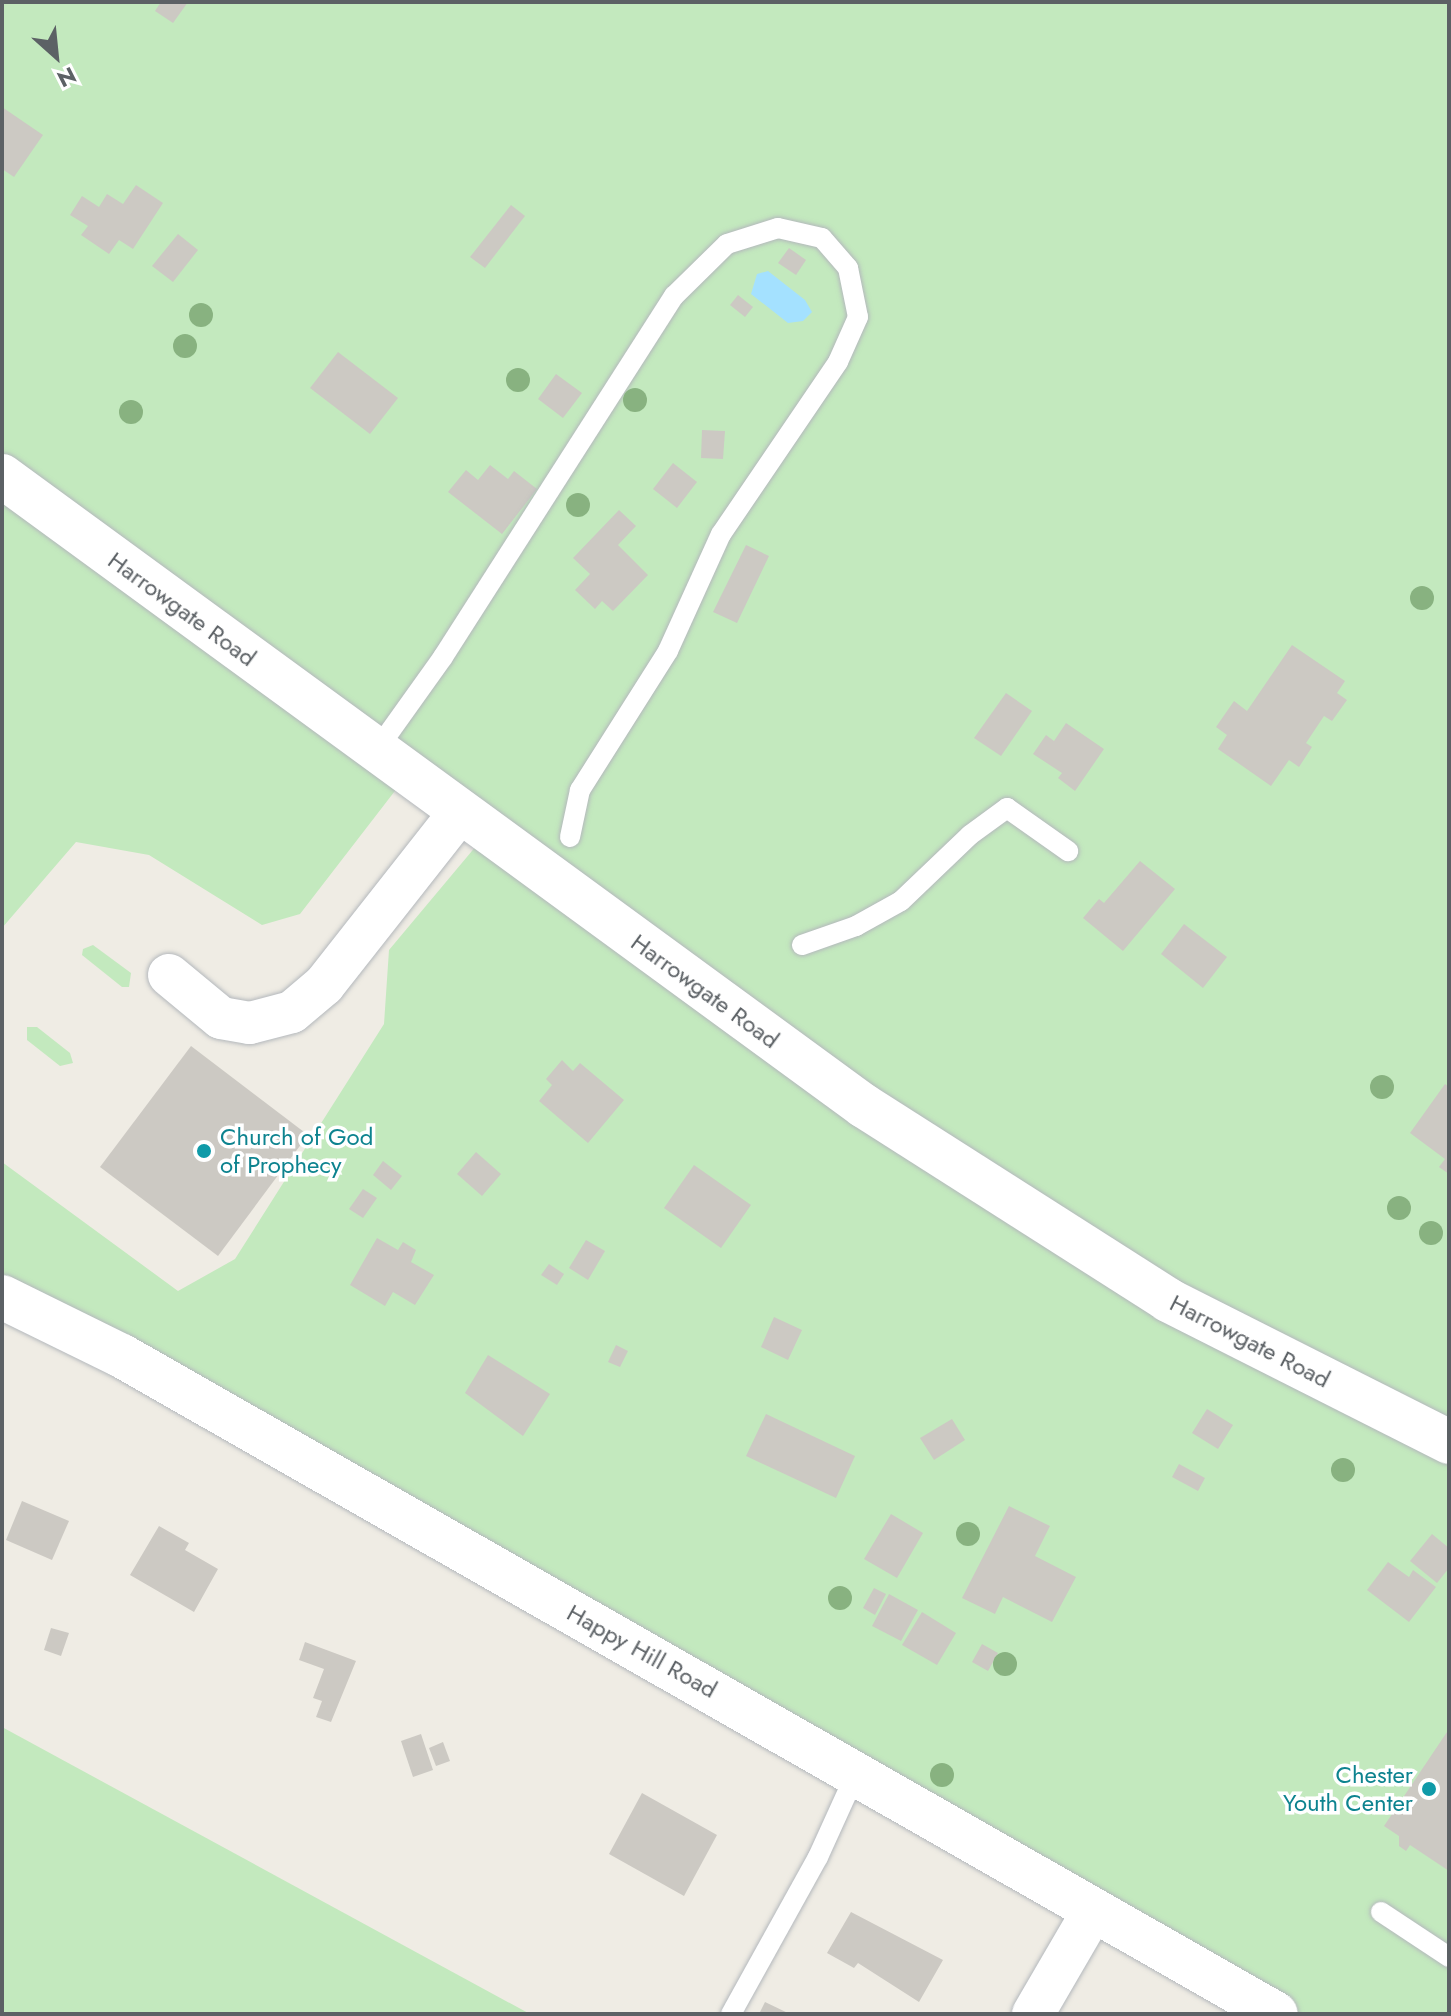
<!DOCTYPE html>
<style>
body{margin:0}
#map{position:relative;width:1451px;height:2016px;overflow:hidden;background:#efece4;font-family:Jost,sans-serif}
div>[style]{position:absolute}
[style*='--x']{left:calc(var(--x)*1px);top:calc(var(--y)*1px);width:calc(var(--w)*1px);rotate:calc(var(--a)*1deg)}
.green>*{inset:0;background:#c3e9be}
.water>*{inset:0;background:#a4e1ff}
.building>*{inset:0;background:#ccc9c3}
.roads{filter:drop-shadow(0 0 2px #b4b8bc) drop-shadow(0 0 2px #b4b8bc)}
.service>*{height:20px;margin:-10px;padding:0 10px;transform-origin:10px;border-radius:10px;background:#fff}
.minor>*{height:42px;margin:-21px;padding:0 21px;transform-origin:21px;border-radius:21px;background:#fff}
.tertiary>*{height:44px;margin:-22px;padding:0 22px;transform-origin:22px;border-radius:22px;background:#fff}
.secondary>*{height:44px;margin:-22px;padding:0 22px;transform-origin:22px;border-radius:22px;background:#fff}
.trees>*{width:24px;height:24px;margin:-12px;border-radius:50%;background:#88b280}
.dots>*{width:22px;height:22px;translate:-50% -50%;box-sizing:border-box;border:4px solid #fff;border-radius:50%}
span{translate:-50% -50%;white-space:nowrap;text-align:center;line-height:1.15;-webkit-text-stroke:7px #fff;paint-order:stroke}
.street-label{font-size:24px;color:#5c6165}
.culture-label{font-size:24px;color:#0d838f}
.left{translate:0 -50%;text-align:left}
.right{translate:-100% -50%;text-align:right}
.frame{position:absolute;inset:0;border:4px solid #5c6165;pointer-events:none}
.north{position:absolute;left:16px;top:16px;width:80px;height:80px;-webkit-text-stroke:6px #fff;paint-order:stroke;rotate:153deg;font-size:22px;font-weight:700;line-height:32px;text-align:center;color:#5c6165}
.north::after{content:'';display:block;margin:auto;width:28px;height:36px;background:#5c6165;clip-path:polygon(50% 0,100% 100%,50% 72%,0 100%)}
</style>
<div id="map">
<div class="green">
<div style="clip-path:polygon(2px 2px,1449px 2px,1449px 2014px,1272px 2014px,2px 1297px,2px 1162px,178px 1291px,235px 1259px,384px 1024px,389px 950px,487px 833px,408px 774px,300px 914px,262px 925px,149px 855px,76px 842px,2px 928px)"></div>
<div style="clip-path:polygon(93px 945px,131px 973px,129px 987px,122px 987px,82px 955px,83px 949px)"></div>
<div style="clip-path:polygon(27px 1027px,37px 1027px,70px 1053px,73px 1063px,60px 1066px,27px 1040px)"></div>
<div style="clip-path:polygon(2px 1727px,530px 2014px,2px 2014px)"></div>
</div>
<div class="water">
<div style="clip-path:polygon(768px 271px,805px 300px,812px 312px,803px 321px,788px 323px,751px 294px,757px 274px)"></div>
</div>
<div class="building">
<div style="clip-path:polygon(161px 2px,188px 2px,173px 23px,155px 11px)"></div>
<div style="clip-path:polygon(2px 107px,43px 135px,14px 177px,2px 169px)"></div>
<div style="clip-path:polygon(136px 185px,163px 203px,133px 249px,119px 240px,109px 254px,81px 235px,88px 226px,70px 215px,82px 196px,99px 207px,107px 194px,123px 204px)"></div>
<div style="clip-path:polygon(511px 205px,525px 216px,485px 268px,470px 257px)"></div>
<div style="clip-path:polygon(178px 234px,198px 250px,173px 282px,152px 266px)"></div>
<div style="clip-path:polygon(789px 248px,806px 260px,796px 275px,778px 263px)"></div>
<div style="clip-path:polygon(738px 295px,753px 307px,745px 317px,730px 305px)"></div>
<div style="clip-path:polygon(338px 352px,398px 398px,370px 434px,310px 388px)"></div>
<div style="clip-path:polygon(556px 374px,582px 393px,563px 418px,538px 399px)"></div>
<div style="clip-path:polygon(702px 430px,725px 431px,723px 459px,701px 458px)"></div>
<div style="clip-path:polygon(673px 463px,697px 482px,677px 508px,653px 489px)"></div>
<div style="clip-path:polygon(490px 465px,508px 479px,514px 471px,537px 489px,502px 534px,448px 492px,466px 470px,478px 480px)"></div>
<div style="clip-path:polygon(619px 510px,636px 526px,618px 545px,648px 575px,613px 611px,602px 601px,595px 609px,575px 590px,590px 574px,573px 558px)"></div>
<div style="clip-path:polygon(746px 545px,769px 556px,737px 623px,713px 612px)"></div>
<div style="clip-path:polygon(1292px 645px,1345px 681px,1337px 693px,1347px 700px,1332px 721px,1324px 716px,1306px 743px,1312px 747px,1299px 767px,1289px 760px,1271px 786px,1218px 749px,1227px 735px,1216px 727px,1234px 701px,1247px 711px)"></div>
<div style="clip-path:polygon(1006px 693px,1032px 711px,1001px 756px,974px 738px)"></div>
<div style="clip-path:polygon(1066px 723px,1104px 749px,1075px 791px,1058px 778px,1062px 773px,1033px 754px,1046px 735px,1054px 741px)"></div>
<div style="clip-path:polygon(1140px 861px,1175px 889px,1123px 951px,1083px 918px,1099px 899px,1104px 903px)"></div>
<div style="clip-path:polygon(1184px 924px,1227px 957px,1203px 988px,1161px 954px)"></div>
<div style="clip-path:polygon(191px 1046px,308px 1135px,218px 1256px,100px 1167px)"></div>
<div style="clip-path:polygon(562px 1060px,573px 1071px,580px 1063px,624px 1100px,588px 1143px,539px 1101px,552px 1085px,546px 1079px)"></div>
<div style="clip-path:polygon(1445px 1084px,1449px 1087px,1449px 1174px,1439px 1167px,1445px 1159px,1410px 1133px)"></div>
<div style="clip-path:polygon(476px 1152px,501px 1174px,482px 1196px,457px 1174px)"></div>
<div style="clip-path:polygon(383px 1161px,402px 1176px,391px 1190px,373px 1175px)"></div>
<div style="clip-path:polygon(694px 1165px,751px 1205px,721px 1248px,664px 1208px)"></div>
<div style="clip-path:polygon(363px 1189px,377px 1198px,363px 1218px,349px 1209px)"></div>
<div style="clip-path:polygon(377px 1238px,398px 1250px,403px 1242px,416px 1250px,411px 1262px,434px 1275px,415px 1305px,393px 1292px,385px 1306px,350px 1285px)"></div>
<div style="clip-path:polygon(586px 1240px,605px 1251px,588px 1280px,569px 1268px)"></div>
<div style="clip-path:polygon(549px 1264px,564px 1274px,557px 1285px,541px 1275px)"></div>
<div style="clip-path:polygon(774px 1317px,802px 1330px,788px 1360px,761px 1347px)"></div>
<div style="clip-path:polygon(616px 1345px,628px 1351px,620px 1367px,608px 1362px)"></div>
<div style="clip-path:polygon(488px 1355px,550px 1394px,523px 1436px,465px 1393px)"></div>
<div style="clip-path:polygon(1207px 1409px,1233px 1425px,1218px 1449px,1192px 1433px)"></div>
<div style="clip-path:polygon(766px 1414px,855px 1456px,836px 1498px,746px 1456px)"></div>
<div style="clip-path:polygon(952px 1419px,965px 1440px,934px 1460px,920px 1438px)"></div>
<div style="clip-path:polygon(1179px 1464px,1205px 1478px,1198px 1491px,1172px 1477px)"></div>
<div style="clip-path:polygon(22px 1501px,69px 1521px,52px 1560px,6px 1540px)"></div>
<div style="clip-path:polygon(1009px 1506px,1050px 1526px,1035px 1556px,1076px 1577px,1052px 1622px,1003px 1597px,995px 1614px,962px 1598px)"></div>
<div style="clip-path:polygon(891px 1514px,923px 1533px,897px 1578px,864px 1559px)"></div>
<div style="clip-path:polygon(159px 1526px,189px 1543px,185px 1550px,218px 1569px,194px 1612px,130px 1575px)"></div>
<div style="clip-path:polygon(1432px 1534px,1449px 1548px,1449px 1568px,1437px 1583px,1410px 1561px)"></div>
<div style="clip-path:polygon(1388px 1562px,1409px 1577px,1413px 1570px,1436px 1587px,1409px 1622px,1367px 1590px)"></div>
<div style="clip-path:polygon(874px 1588px,886px 1594px,875px 1615px,863px 1608px)"></div>
<div style="clip-path:polygon(889px 1594px,918px 1610px,901px 1641px,872px 1626px)"></div>
<div style="clip-path:polygon(922px 1612px,956px 1633px,937px 1665px,902px 1645px)"></div>
<div style="clip-path:polygon(51px 1628px,69px 1633px,61px 1656px,44px 1650px)"></div>
<div style="clip-path:polygon(305px 1642px,356px 1661px,331px 1722px,316px 1717px,322px 1701px,313px 1698px,324px 1669px,299px 1660px)"></div>
<div style="clip-path:polygon(982px 1644px,998px 1653px,988px 1671px,972px 1662px)"></div>
<div style="clip-path:polygon(1449px 1729px,1449px 1871px,1410px 1845px,1406px 1851px,1399px 1846px,1399px 1836px,1384px 1826px)"></div>
<div style="clip-path:polygon(421px 1734px,433px 1770px,413px 1777px,401px 1741px)"></div>
<div style="clip-path:polygon(443px 1742px,450px 1761px,436px 1766px,429px 1748px)"></div>
<div style="clip-path:polygon(642px 1793px,717px 1835px,684px 1896px,609px 1854px)"></div>
<div style="clip-path:polygon(851px 1912px,943px 1960px,919px 2002px,858px 1963px,854px 1968px,827px 1953px)"></div>
<div style="clip-path:polygon(765px 2002px,790px 2014px,759px 2014px)"></div>
</div>
<div class="roads">
<div class="service">
<div style="--x:376;--y:751;--w:115;--a:-54.5"></div>
<div style="--x:443;--y:657;--w:429;--a:-57.4"></div>
<div style="--x:674;--y:296;--w:74;--a:-44.5"></div>
<div style="--x:727;--y:244;--w:53;--a:-17.4"></div>
<div style="--x:778;--y:228;--w:45;--a:12.8"></div>
<div style="--x:822;--y:238;--w:40;--a:49"></div>
<div style="--x:848;--y:268;--w:50;--a:78.5"></div>
<div style="--x:858;--y:317;--w:49;--a:114"></div>
<div style="--x:838;--y:362;--w:208;--a:124.2"></div>
<div style="--x:721;--y:534;--w:128;--a:114.4"></div>
<div style="--x:668;--y:651;--w:165;--a:122.3"></div>
<div style="--x:580;--y:790;--w:48;--a:102"></div>
<div style="--x:802;--y:945;--w:57;--a:-19.4"></div>
<div style="--x:856;--y:926;--w:51;--a:-29.1"></div>
<div style="--x:901;--y:901;--w:95;--a:-43.7"></div>
<div style="--x:970;--y:835;--w:46;--a:-36.1"></div>
<div style="--x:1007;--y:808;--w:75;--a:35.2"></div>
<div style="--x:1381;--y:1912;--w:82;--a:33.5"></div>
<div style="--x:731;--y:2014;--w:179;--a:-61"></div>
<div style="--x:818;--y:1857;--w:94;--a:-65.6"></div>
</div>
<div class="minor">
<div style="--x:169;--y:975;--w:67;--a:39.6"></div>
<div style="--x:221;--y:1018;--w:29;--a:10"></div>
<div style="--x:250;--y:1023;--w:43;--a:-14.7"></div>
<div style="--x:292;--y:1012;--w:42;--a:-40.2"></div>
<div style="--x:324;--y:985;--w:220;--a:-51.8"></div>
<div style="--x:1033;--y:2014;--w:121;--a:-59.8"></div>
</div>
<div class="tertiary">
<div style="--x:2;--y:1297;--w:134;--a:26.2"></div>
<div style="--x:122;--y:1356;--w:1328;--a:29.69"></div>
</div>
<div class="secondary">
<div style="--x:2;--y:476;--w:1068;--a:36.16"></div>
<div style="--x:864;--y:1106;--w:361;--a:32.5"></div>
<div style="--x:1168;--y:1300;--w:315;--a:26.8"></div>
</div>
</div>
<div class="trees">
<div style="left:201px;top:315px"></div>
<div style="left:185px;top:346px"></div>
<div style="left:518px;top:380px"></div>
<div style="left:635px;top:400px"></div>
<div style="left:131px;top:412px"></div>
<div style="left:578px;top:505px"></div>
<div style="left:1422px;top:598px"></div>
<div style="left:1382px;top:1087px"></div>
<div style="left:1399px;top:1208px"></div>
<div style="left:1431px;top:1233px"></div>
<div style="left:1343px;top:1470px"></div>
<div style="left:968px;top:1534px"></div>
<div style="left:840px;top:1598px"></div>
<div style="left:1005px;top:1664px"></div>
<div style="left:942px;top:1775px"></div>
</div>
<div class="dots">
<div style="left:204px;top:1151px;background:#0f9aa8"></div>
<div style="left:1429px;top:1789px;background:#0f9aa8"></div>
</div>
<div class="street-label">
<span style="left:182px;top:609px;rotate:36deg">Harrowgate Road</span>
<span style="left:705px;top:991px;rotate:36deg">Harrowgate Road</span>
<span style="left:1250px;top:1341px;rotate:27deg">Harrowgate Road</span>
<span style="left:642px;top:1651px;rotate:29deg">Happy Hill Road</span>
</div>
<div class="culture-label">
<span class="left" style="left:220px;top:1151px">Church of God<br>of Prophecy</span>
<span class="right" style="left:1413px;top:1789px">Chester<br>Youth Center</span>
</div>
<div class="frame"></div>
<div class="north">N</div>
</div>
